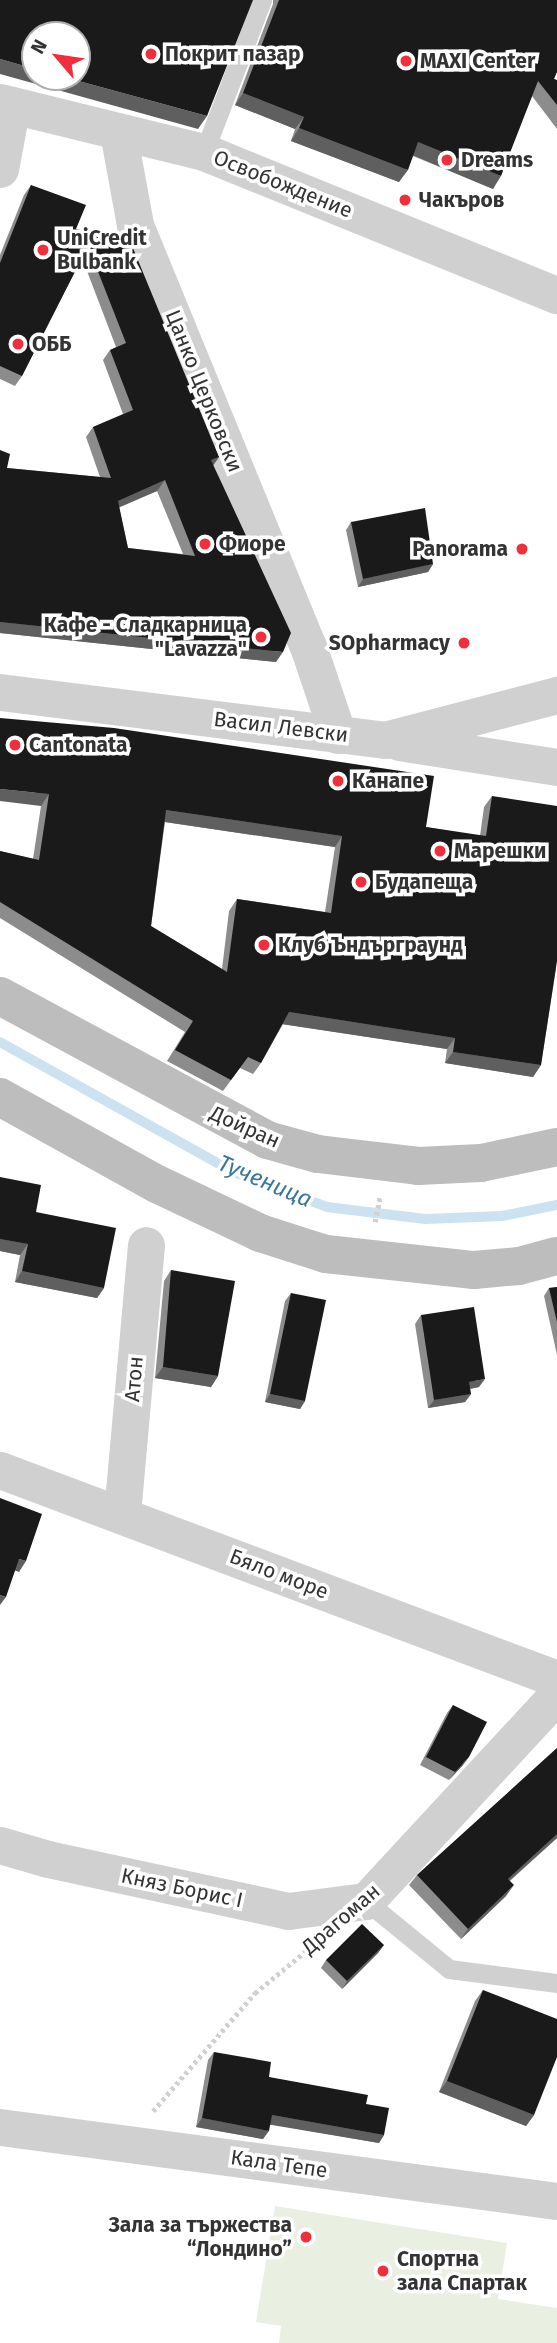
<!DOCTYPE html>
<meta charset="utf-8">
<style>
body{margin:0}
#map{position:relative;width:557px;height:2343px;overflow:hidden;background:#fff;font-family:"Fira Sans",sans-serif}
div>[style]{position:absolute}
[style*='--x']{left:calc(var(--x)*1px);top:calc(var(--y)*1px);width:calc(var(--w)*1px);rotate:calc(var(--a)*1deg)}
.green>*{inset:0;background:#e9f0e1}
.stream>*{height:10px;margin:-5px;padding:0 5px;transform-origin:5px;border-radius:5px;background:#cde2f0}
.path>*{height:4.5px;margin-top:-2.25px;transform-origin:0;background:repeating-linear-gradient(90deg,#d0d0d0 0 3.5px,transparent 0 7px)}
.lane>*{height:19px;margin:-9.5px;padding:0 9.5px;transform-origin:9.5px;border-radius:9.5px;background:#d0d0d0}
.street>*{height:37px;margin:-18.5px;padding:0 18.5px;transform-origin:18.5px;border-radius:18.5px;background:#d0d0d0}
.secondary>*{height:38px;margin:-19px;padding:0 19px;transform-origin:19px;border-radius:19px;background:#bdbdbd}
.wall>*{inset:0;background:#8c8c8c}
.shaded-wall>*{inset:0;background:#5f5f5f}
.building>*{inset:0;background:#1a1a1a}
.dots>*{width:19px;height:19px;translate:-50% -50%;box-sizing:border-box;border:4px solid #fff;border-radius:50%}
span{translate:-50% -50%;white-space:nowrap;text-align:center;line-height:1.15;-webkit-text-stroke:7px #fff;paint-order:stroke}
.poi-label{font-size:21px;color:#333;font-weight:700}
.left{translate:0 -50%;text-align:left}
.right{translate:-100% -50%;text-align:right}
.street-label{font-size:21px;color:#333}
.water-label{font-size:23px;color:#3a769c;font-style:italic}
.north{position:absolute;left:21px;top:21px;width:70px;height:70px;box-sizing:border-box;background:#fff;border:2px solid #adadad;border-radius:50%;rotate:299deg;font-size:19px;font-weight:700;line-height:28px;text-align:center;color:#333}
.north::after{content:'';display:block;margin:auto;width:24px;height:32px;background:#f02e3c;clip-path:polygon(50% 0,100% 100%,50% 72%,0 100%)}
</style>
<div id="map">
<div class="green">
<div style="clip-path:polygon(275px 2206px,507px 2243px,498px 2299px,557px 2308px,557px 2343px,279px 2343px,281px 2326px,256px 2322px)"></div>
</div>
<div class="stream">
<div style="--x:0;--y:1042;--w:268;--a:29.1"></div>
<div style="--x:234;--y:1172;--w:99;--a:20.6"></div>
<div style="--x:327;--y:1207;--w:99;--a:7"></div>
<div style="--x:425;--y:1219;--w:77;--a:-2.2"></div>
<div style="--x:502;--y:1216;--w:56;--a:-11.3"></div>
</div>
<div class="path">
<div style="--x:375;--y:1222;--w:26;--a:-79"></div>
<div style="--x:153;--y:2111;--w:156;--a:-49.2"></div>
<div style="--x:255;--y:1993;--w:74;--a:-39.5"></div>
</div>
<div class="lane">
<div style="--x:204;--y:152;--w:163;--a:-69.1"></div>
<div style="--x:366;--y:1901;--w:107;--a:39.3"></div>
<div style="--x:449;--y:1969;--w:109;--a:7.4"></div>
</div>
<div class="street">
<div style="--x:0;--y:102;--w:210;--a:13.8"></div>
<div style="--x:204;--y:152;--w:381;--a:22.1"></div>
<div style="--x:118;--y:132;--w:95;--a:79.6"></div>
<div style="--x:135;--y:225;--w:455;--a:67.7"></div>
<div style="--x:308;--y:646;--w:94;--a:71.4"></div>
<div style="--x:0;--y:169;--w:65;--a:-79.4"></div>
<div style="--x:0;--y:692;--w:388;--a:7.1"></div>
<div style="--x:385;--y:740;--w:178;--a:-14.7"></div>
<div style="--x:399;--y:742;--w:160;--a:9"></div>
<div style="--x:0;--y:1470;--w:595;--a:20.57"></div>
<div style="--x:122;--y:1514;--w:270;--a:-84.9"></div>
<div style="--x:0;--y:1845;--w:50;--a:16.3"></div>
<div style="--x:48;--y:1859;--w:246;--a:12.2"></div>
<div style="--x:288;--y:1911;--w:79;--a:-7.3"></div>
<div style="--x:366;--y:1901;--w:281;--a:-47.2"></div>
<div style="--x:0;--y:2127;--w:562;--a:7.57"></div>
</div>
<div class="secondary">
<div style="--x:0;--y:996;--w:303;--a:28.3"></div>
<div style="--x:267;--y:1140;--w:53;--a:15.4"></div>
<div style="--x:318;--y:1154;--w:101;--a:6.8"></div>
<div style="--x:418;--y:1166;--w:63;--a:-2.7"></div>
<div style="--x:481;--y:1163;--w:78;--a:-11.9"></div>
<div style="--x:0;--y:1097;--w:179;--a:29"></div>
<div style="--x:157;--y:1184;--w:114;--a:25.4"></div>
<div style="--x:260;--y:1233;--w:69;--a:17.7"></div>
<div style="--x:326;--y:1254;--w:149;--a:6.2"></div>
<div style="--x:474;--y:1270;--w:45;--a:-5.1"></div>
<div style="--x:519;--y:1266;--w:39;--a:-15"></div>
</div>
<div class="wall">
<div style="clip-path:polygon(273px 0,557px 0,554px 79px,557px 80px,557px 129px,532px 96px,493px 189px,413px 156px,399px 182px,291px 141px,295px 129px,235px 105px,273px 4px)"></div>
<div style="clip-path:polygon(evenodd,31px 185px,76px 229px,119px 240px,219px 457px,213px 465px,276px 662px,0 633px,0 450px,7px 468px,100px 477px,86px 437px,93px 427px,123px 414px,103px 360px,110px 350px,116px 347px,82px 258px,22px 376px,15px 386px,0 379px,0 255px,24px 195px,31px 185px,157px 491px,183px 554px,128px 548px,119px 507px,157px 491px)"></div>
<div style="clip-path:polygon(351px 522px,433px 564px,428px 572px,358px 587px,346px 530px)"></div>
<div style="clip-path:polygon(evenodd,0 718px,426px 827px,480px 836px,484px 807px,492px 796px,556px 968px,541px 1065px,533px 1077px,445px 1063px,447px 1049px,283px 1024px,261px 1063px,253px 1074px,240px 1068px,223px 1091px,167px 1061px,185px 1032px,0 918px,0 851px,33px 859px,41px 806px,0 718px,165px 822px,335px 847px,325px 912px,237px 899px,229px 911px,222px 969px,151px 926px,165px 822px)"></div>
<div style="clip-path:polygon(0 1177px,36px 1212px,104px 1288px,97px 1298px,15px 1282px,20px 1255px,0 1251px)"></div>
<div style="clip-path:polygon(171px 1270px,218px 1376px,211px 1387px,155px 1378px,164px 1281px)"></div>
<div style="clip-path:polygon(557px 1287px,557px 1355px,544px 1296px,549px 1288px)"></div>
<div style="clip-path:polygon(291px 1293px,305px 1401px,300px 1409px,265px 1402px,285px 1301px)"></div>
<div style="clip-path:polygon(421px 1315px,479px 1387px,470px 1389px,471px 1394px,465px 1402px,428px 1408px,415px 1324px)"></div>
<div style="clip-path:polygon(453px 1705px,463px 1765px,449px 1780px,420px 1765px,447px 1713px)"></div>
<div style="clip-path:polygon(557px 1748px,557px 1838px,510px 1881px,506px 1896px,461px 1939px,409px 1885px,417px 1875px)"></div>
<div style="clip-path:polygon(384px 1945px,378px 1953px,342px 1989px,321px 1968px,326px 1960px)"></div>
<div style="clip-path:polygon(483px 1990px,534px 2115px,526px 2126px,439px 2092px,475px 2001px)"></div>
<div style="clip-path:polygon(214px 2052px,269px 2077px,366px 2104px,384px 2135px,379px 2143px,270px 2124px,263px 2139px,196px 2127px,208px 2060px)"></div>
</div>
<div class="shaded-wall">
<div style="clip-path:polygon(0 59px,35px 69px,35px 77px,64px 77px,207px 116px,198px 129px,0 74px)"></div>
<div style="clip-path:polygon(243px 93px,304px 117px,295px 129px,235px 105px)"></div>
<div style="clip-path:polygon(299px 128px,408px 170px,399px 182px,291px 141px)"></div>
<div style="clip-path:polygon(418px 142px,501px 176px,493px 189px,410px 154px)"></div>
<div style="clip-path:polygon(219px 457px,212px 467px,211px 460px)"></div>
<div style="clip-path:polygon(165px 480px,157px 491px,111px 511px,118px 501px)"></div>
<div style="clip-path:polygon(433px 564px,428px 572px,358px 587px,363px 579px)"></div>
<div style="clip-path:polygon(0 622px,283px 652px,276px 662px,0 633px)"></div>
<div style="clip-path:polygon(0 789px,49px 794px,41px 806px,0 801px)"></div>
<div style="clip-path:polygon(166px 810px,342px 836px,335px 847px,158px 821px)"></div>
<div style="clip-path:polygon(289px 1012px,455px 1038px,447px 1049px,281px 1024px)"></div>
<div style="clip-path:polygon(453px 1052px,541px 1065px,533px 1077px,445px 1063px)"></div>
<div style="clip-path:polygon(0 1239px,28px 1244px,20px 1255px,0 1251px)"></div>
<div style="clip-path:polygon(22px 1271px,104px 1288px,97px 1298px,15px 1282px)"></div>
<div style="clip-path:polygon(163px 1367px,218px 1376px,211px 1387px,155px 1378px)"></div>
<div style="clip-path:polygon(485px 1379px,479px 1387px,464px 1390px,469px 1382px)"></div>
<div style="clip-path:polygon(270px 1394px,305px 1401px,300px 1409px,265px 1402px)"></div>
<div style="clip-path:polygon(471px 1394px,465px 1402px,428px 1408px,434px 1400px)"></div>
<div style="clip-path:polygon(19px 1559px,26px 1561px,19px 1572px,11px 1569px)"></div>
<div style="clip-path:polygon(0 1595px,6px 1597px,0 1605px)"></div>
<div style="clip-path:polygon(469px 1757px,463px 1765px,449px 1780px,455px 1772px)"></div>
<div style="clip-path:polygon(557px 1834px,557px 1838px,500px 1889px,508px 1879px)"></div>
<div style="clip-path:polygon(514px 1885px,506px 1896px,461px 1939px,468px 1929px)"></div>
<div style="clip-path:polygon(384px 1945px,378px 1953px,342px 1989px,347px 1981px)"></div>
<div style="clip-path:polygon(447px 2081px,534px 2115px,526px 2126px,439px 2092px)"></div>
<div style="clip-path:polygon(272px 2115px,384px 2135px,379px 2143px,266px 2124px)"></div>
<div style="clip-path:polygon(202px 2118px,269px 2131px,263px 2139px,196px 2127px)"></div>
</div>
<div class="building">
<div style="clip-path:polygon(0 0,253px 0,207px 116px,64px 77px,77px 77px,77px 35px,35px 35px,35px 69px,0 59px)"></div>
<div style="clip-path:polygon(279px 0,557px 0,557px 72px,554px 79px,557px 80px,557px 105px,538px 81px,501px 176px,418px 142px,408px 170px,299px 128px,304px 117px,243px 93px)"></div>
<div style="clip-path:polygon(evenodd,31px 185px,86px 205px,76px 229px,119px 240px,128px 236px,219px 457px,211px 460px,291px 633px,283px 652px,0 622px,0 450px,10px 454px,7px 468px,111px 478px,93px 427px,133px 410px,110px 350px,126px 343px,88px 246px,22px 376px,0 366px,0 263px,31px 185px,165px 480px,195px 556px,128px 548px,118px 501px,165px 480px)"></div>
<div style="clip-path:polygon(425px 508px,433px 564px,363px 579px,351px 522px)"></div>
<div style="clip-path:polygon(evenodd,0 718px,114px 728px,434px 776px,426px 827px,486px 836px,492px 796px,557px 806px,557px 961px,541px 1065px,453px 1052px,455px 1038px,289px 1012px,261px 1063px,248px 1057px,231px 1080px,175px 1050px,193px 1021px,0 902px,0 851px,39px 860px,49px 794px,0 789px,0 718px,166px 810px,342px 836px,331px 913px,237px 899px,227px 972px,151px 926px,166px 810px)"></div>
<div style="clip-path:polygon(0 1177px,41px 1185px,36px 1212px,116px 1228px,104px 1288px,22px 1271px,28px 1244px,0 1239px)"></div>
<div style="clip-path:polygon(171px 1270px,235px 1281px,218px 1376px,163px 1367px)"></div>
<div style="clip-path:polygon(557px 1287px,557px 1322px,549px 1288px)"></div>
<div style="clip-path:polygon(291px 1293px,326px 1300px,305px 1401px,270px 1394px)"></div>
<div style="clip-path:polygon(474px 1307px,485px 1379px,469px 1382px,471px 1394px,434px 1400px,421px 1315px)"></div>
<div style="clip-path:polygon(0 1498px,42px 1514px,26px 1561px,19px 1559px,6px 1597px,0 1595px)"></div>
<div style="clip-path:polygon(453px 1705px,487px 1722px,469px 1757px,455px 1772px,426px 1757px)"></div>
<div style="clip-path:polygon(557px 1748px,557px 1834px,508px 1879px,514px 1885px,468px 1929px,417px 1875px)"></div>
<div style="clip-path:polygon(362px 1924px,384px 1945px,347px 1981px,326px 1960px)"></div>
<div style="clip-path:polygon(483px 1990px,557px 2019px,557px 2057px,534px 2115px,447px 2081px)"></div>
<div style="clip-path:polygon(214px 2052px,271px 2062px,269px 2077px,368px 2095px,366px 2104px,389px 2108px,384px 2135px,272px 2115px,269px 2131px,202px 2118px)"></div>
</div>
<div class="dots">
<div style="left:151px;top:54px;background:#f02e3c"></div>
<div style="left:406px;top:61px;background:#f02e3c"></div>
<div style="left:447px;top:160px;background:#f02e3c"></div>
<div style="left:405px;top:200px;background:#f02e3c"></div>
<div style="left:43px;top:250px;background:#f02e3c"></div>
<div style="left:18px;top:344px;background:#f02e3c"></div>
<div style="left:205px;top:544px;background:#f02e3c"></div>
<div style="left:522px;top:549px;background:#f02e3c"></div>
<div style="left:261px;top:637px;background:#f02e3c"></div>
<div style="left:464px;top:643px;background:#f02e3c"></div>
<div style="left:15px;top:745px;background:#f02e3c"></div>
<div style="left:338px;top:781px;background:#f02e3c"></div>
<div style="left:440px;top:851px;background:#f02e3c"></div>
<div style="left:361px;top:882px;background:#f02e3c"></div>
<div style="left:264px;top:945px;background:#f02e3c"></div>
<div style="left:306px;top:2237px;background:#f02e3c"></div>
<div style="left:383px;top:2271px;background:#f02e3c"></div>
</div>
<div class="poi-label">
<span class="left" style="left:165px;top:54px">Покрит пазар</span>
<span class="left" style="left:420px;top:61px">MAXI Center</span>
<span class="left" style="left:461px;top:160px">Dreams</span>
<span class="left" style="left:419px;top:200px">Чакъров</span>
<span class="left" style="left:57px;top:250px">UniCredit<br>Bulbank</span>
<span class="left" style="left:32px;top:344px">ОББ</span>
<span class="left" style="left:219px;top:544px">Фиоре</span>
<span class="right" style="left:508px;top:549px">Panorama</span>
<span class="right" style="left:247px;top:637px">Кафе - Сладкарница<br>"Lavazza"</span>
<span class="right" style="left:450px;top:643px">SOpharmacy</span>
<span class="left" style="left:29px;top:745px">Cantonata</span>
<span class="left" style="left:352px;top:781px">Канапе</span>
<span class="left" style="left:454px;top:851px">Марешки</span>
<span class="left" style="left:375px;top:882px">Будапеща</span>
<span class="left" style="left:278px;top:945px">Клуб Ъндърграунд</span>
<span class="right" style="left:292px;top:2237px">Зала за тържества<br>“Лондино”</span>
<span class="left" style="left:397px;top:2271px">Спортна<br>зала Спартак</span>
</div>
<div class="street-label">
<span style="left:283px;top:184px;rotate:22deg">Освобождение</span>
<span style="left:204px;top:391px;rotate:68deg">Цанко Церковски</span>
<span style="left:281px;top:727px;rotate:7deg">Васил Левски</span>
<span style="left:245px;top:1127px;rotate:24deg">Дойран</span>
<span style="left:134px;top:1379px;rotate:-85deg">Атон</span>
<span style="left:279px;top:1574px;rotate:21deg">Бяло море</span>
<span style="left:182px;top:1888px;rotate:12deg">Княз Борис I</span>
<span style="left:341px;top:1919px;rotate:-41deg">Драгоман</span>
<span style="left:279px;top:2164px;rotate:8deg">Кала Тепе</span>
</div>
<div class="water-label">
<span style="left:265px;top:1181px;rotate:23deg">Тученица</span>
</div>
<div class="north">N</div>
</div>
